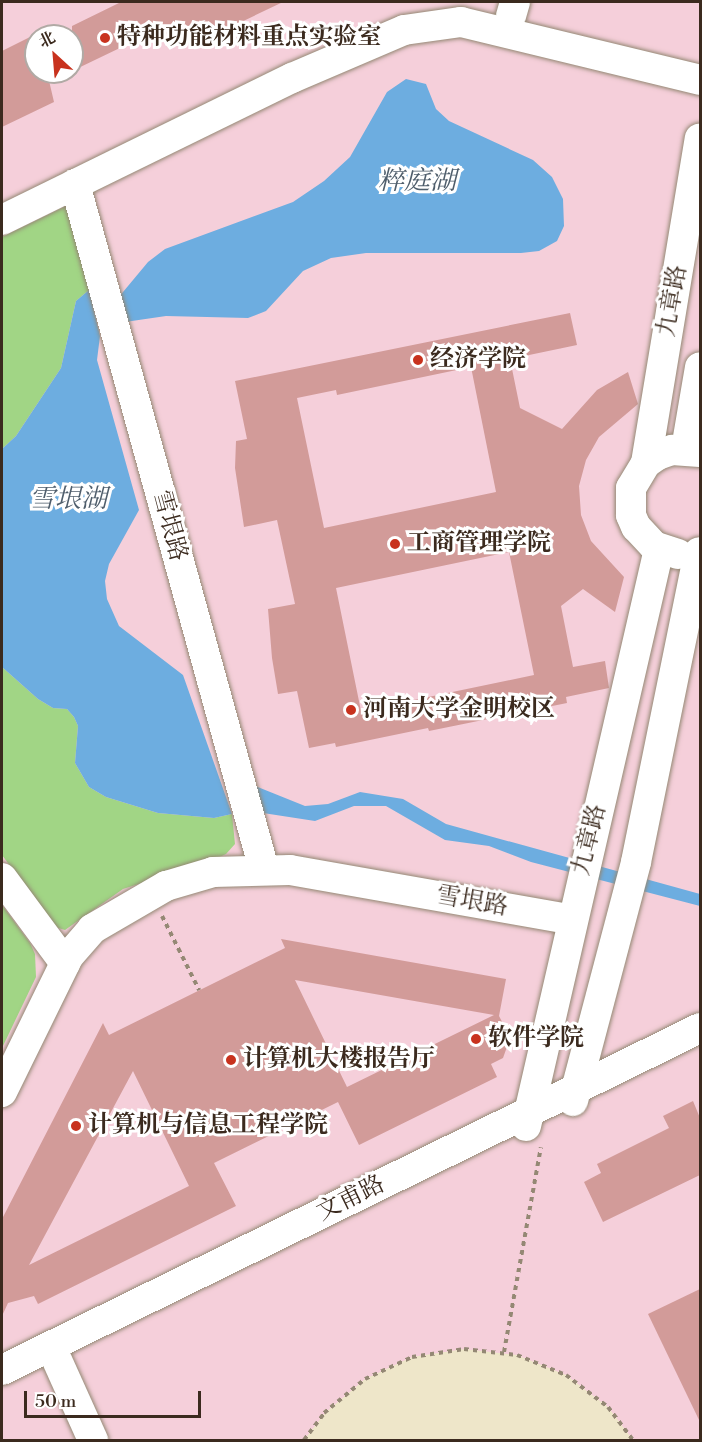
<!DOCTYPE html>
<meta charset="utf-8">
<style>
body{margin:0}
#map{position:relative;width:702px;height:1442px;overflow:hidden;background:#eee6c9;font-family:"Libre Bodoni","Noto Serif SC",serif}
div>[style]{position:absolute}
[style*='--x']{left:calc(var(--x)*1px);top:calc(var(--y)*1px);width:calc(var(--w)*1px);rotate:calc(var(--a)*1deg)}
.built>*{inset:0;background:#f5cfda}
.green>*{inset:0;background:#a1d585}
.water>*{inset:0;background:#6dade0}
.building>*{inset:0;background:#d29b99}
.path>*{height:4px;margin-top:-2px;transform-origin:0;background:repeating-linear-gradient(90deg,#948874 0 4.5px,transparent 0 9px)}
.roads{filter:drop-shadow(0 0 2px #948874) drop-shadow(0 0 2px #948874)}
.minor>*{height:30px;margin:-15px;padding:0 15px;transform-origin:15px;border-radius:15px;background:#fff}
.dots>*{width:16px;height:16px;translate:-50% -50%;box-sizing:border-box;border:3px solid #fff;border-radius:50%}
span{translate:-50% -50%;white-space:nowrap;text-align:center;line-height:1.15;-webkit-text-stroke:6px #fff;paint-order:stroke}
.poi-label{font-size:24px;color:#3b2a1e;font-weight:700}
.left{translate:0 -50%;text-align:left}
.street-label{font-size:24px;color:#3b2a1e}
.water-label{font-size:26px;color:#4f5e6c;font-style:italic}
.frame{position:absolute;inset:0;border:3px solid #3b2a1e;pointer-events:none}
.north{position:absolute;left:24px;top:24px;width:60px;height:60px;box-sizing:border-box;background:#fff;border:2px solid #b1aaa5;border-radius:50%;rotate:334deg;font-size:16px;font-weight:700;line-height:24px;text-align:center;color:#3b2a1e}
.north::after{content:'';display:block;margin:auto;width:21px;height:27px;background:#c8321e;clip-path:polygon(50% 0,100% 100%,50% 72%,0 100%)}
.scale{position:absolute;left:24px;top:1391px;width:177px;height:27px;box-sizing:border-box;border:3px solid #3b2a1e;border-top:0;padding-left:8px;font-size:18px;line-height:21px;white-space:nowrap;color:#3b2a1e;-webkit-text-stroke:4px #fff;paint-order:stroke}
</style>
<div id="map">
<div class="built">
<div style="clip-path:polygon(evenodd,2px 2px,700px 2px,700px 1440px,633px 1440px,608px 1407px,566px 1375px,517px 1355px,464px 1349px,412px 1357px,365px 1379px,325px 1413px,304px 1440px,2px 1440px,2px 2px,36px 36px,72px 36px,72px 72px,36px 72px,36px 36px)"></div>
</div>
<div class="green">
<div style="clip-path:polygon(66px 206px,89px 290px,76px 301px,61px 368px,16px 436px,2px 449px,2px 237px)"></div>
<div style="clip-path:polygon(2px 667px,38px 699px,53px 708px,67px 709px,74px 717px,78px 726px,75px 763px,89px 787px,106px 797px,158px 813px,214px 818px,232px 814px,235px 844px,226px 854px,211px 861px,123px 889px,65px 930px,55px 927px,2px 855px)"></div>
<div style="clip-path:polygon(2px 905px,30px 943px,35px 954px,36px 977px,2px 1048px)"></div>
</div>
<div class="water">
<div style="clip-path:polygon(406px 79px,426px 84px,436px 109px,449px 121px,533px 160px,552px 177px,563px 199px,564px 226px,557px 241px,539px 251px,521px 253px,366px 253px,331px 258px,303px 271px,266px 311px,248px 318px,166px 316px,125px 322px,118px 298px,148px 262px,165px 249px,293px 202px,324px 181px,350px 157px,387px 92px)"></div>
<div style="clip-path:polygon(89px 290px,100px 336px,97px 360px,139px 510px,109px 564px,105px 581px,107px 599px,119px 626px,183px 675px,232px 814px,214px 818px,158px 813px,106px 797px,89px 787px,75px 763px,78px 726px,74px 717px,67px 709px,53px 708px,38px 699px,2px 667px,2px 449px,16px 436px,61px 368px,76px 301px)"></div>
<div style="clip-path:polygon(253px 785px,305px 806px,328px 804px,360px 792px,403px 799px,446px 824px,700px 894px,700px 906px,531px 862px,489px 846px,445px 840px,386px 806px,354px 806px,315px 821px,263px 813px)"></div>
</div>
<div class="building">
<div style="clip-path:polygon(121px 2px,283px 2px,191px 46px,181px 27px,152px 41px,149px 34px,72px 71px,72px 26px)"></div>
<div style="clip-path:polygon(36px 34px,36px 72px,47px 72px,54px 102px,2px 127px,2px 51px)"></div>
<div style="clip-path:polygon(evenodd,570px 313px,577px 345px,510px 359px,520px 408px,562px 429px,597px 390px,628px 372px,638px 404px,599px 437px,586px 460px,579px 486px,581px 515px,591px 541px,624px 577px,615px 612px,583px 589px,561px 606px,573px 667px,605px 661px,609px 688px,566px 697px,567px 703px,429px 731px,428px 728px,336px 747px,335px 743px,309px 748px,297px 691px,278px 694px,272px 658px,268px 609px,295px 604px,277px 520px,244px 527px,235px 468px,236px 441px,247px 439px,235px 381px,570px 313px,471px 367px,496px 492px,324px 528px,297px 398px,336px 390px,337px 395px,471px 367px,570px 313px,509px 552px,534px 675px,361px 711px,336px 588px,509px 552px)"></div>
<div style="clip-path:polygon(evenodd,281px 939px,506px 979px,499px 1016px,509px 1035px,508px 1044px,503px 1058px,491px 1064px,497px 1077px,359px 1145px,338px 1102px,214px 1163px,236px 1206px,38px 1304px,34px 1296px,8px 1303px,2px 1316px,2px 1219px,103px 1023px,109px 1035px,285px 948px,281px 939px,295px 980px,494px 1015px,347px 1087px,295px 980px,281px 939px,133px 1071px,189px 1186px,29px 1265px,133px 1071px)"></div>
<div style="clip-path:polygon(693px 1101px,700px 1118px,700px 1175px,603px 1222px,584px 1182px,601px 1173px,597px 1164px,669px 1128px,663px 1116px)"></div>
<div style="clip-path:polygon(700px 1289px,700px 1422px,648px 1314px)"></div>
</div>
<div class="path">
<div style="--x:162;--y:916;--w:83;--a:63.4"></div>
<div style="--x:504;--y:1352;--w:208;--a:-79.8"></div>
<div style="--x:304;--y:1440;--w:34;--a:-53"></div>
<div style="--x:324;--y:1413;--w:53;--a:-39.7"></div>
<div style="--x:365;--y:1379;--w:52;--a:-25.1"></div>
<div style="--x:412;--y:1357;--w:53;--a:-8.7"></div>
<div style="--x:464;--y:1349;--w:53;--a:6.5"></div>
<div style="--x:517;--y:1355;--w:53;--a:22.2"></div>
<div style="--x:566;--y:1375;--w:53;--a:37.3"></div>
<div style="--x:608;--y:1407;--w:41;--a:52.9"></div>
</div>
<div class="roads">
<div class="minor">
<div style="--x:511;--y:16;--w:15;--a:-74"></div>
<div style="--x:75;--y:184;--w:711;--a:74.58"></div>
<div style="--x:2;--y:220;--w:323;--a:-26.1"></div>
<div style="--x:292;--y:78;--w:122;--a:-23.2"></div>
<div style="--x:404;--y:30;--w:58;--a:-8"></div>
<div style="--x:461;--y:22;--w:246;--a:13.6"></div>
<div style="--x:686;--y:449;--w:83;--a:-80.3"></div>
<div style="--x:646;--y:463;--w:329;--a:-80.6"></div>
<div style="--x:678;--y:554;--w:25;--a:-162"></div>
<div style="--x:654;--y:546;--w:26;--a:-133"></div>
<div style="--x:636;--y:527;--w:13;--a:-113"></div>
<div style="--x:631;--y:515;--w:27;--a:-90"></div>
<div style="--x:631;--y:488;--w:29;--a:-59"></div>
<div style="--x:646;--y:463;--w:14;--a:-34"></div>
<div style="--x:658;--y:455;--w:15;--a:-20"></div>
<div style="--x:672;--y:450;--w:28;--a:4"></div>
<div style="--x:2;--y:878;--w:106;--a:53.5"></div>
<div style="--x:2;--y:1092;--w:150;--a:-63.9"></div>
<div style="--x:68;--y:957;--w:37;--a:-49"></div>
<div style="--x:92;--y:929;--w:86;--a:-30.2"></div>
<div style="--x:166;--y:886;--w:49;--a:-16.6"></div>
<div style="--x:213;--y:872;--w:77;--a:-1.5"></div>
<div style="--x:290;--y:870;--w:287;--a:10"></div>
<div style="--x:573;--y:1101;--w:247;--a:-75.2"></div>
<div style="--x:636;--y:862;--w:316;--a:-78.5"></div>
<div style="--x:526;--y:1126;--w:592;--a:-77.02"></div>
<div style="--x:57;--y:1360;--w:88;--a:65.8"></div>
<div style="--x:2;--y:1370;--w:777;--a:-26.1"></div>
</div>
</div>
<div class="dots">
<div style="left:105px;top:38px;background:#c8321e"></div>
<div style="left:418px;top:360px;background:#c8321e"></div>
<div style="left:395px;top:544px;background:#c8321e"></div>
<div style="left:351px;top:710px;background:#c8321e"></div>
<div style="left:476px;top:1039px;background:#c8321e"></div>
<div style="left:231px;top:1060px;background:#c8321e"></div>
<div style="left:76px;top:1126px;background:#c8321e"></div>
</div>
<div class="poi-label">
<span class="left" style="left:117px;top:38px">特种功能材料重点实验室</span>
<span class="left" style="left:430px;top:360px">经济学院</span>
<span class="left" style="left:407px;top:544px">工商管理学院</span>
<span class="left" style="left:363px;top:710px">河南大学金明校区</span>
<span class="left" style="left:488px;top:1039px">软件学院</span>
<span class="left" style="left:243px;top:1060px">计算机大楼报告厅</span>
<span class="left" style="left:88px;top:1126px">计算机与信息工程学院</span>
</div>
<div class="street-label">
<span style="left:673px;top:301px;rotate:-80deg">九章路</span>
<span style="left:169px;top:526px;rotate:75deg">雪垠路</span>
<span style="left:590px;top:840px;rotate:-76deg">九章路</span>
<span style="left:472px;top:902px;rotate:10deg">雪垠路</span>
<span style="left:351px;top:1199px;rotate:-26deg">文甫路</span>
</div>
<div class="water-label">
<span style="left:417px;top:182px">粹庭湖</span>
<span style="left:68px;top:500px">雪垠湖</span>
</div>
<div class="frame"></div>
<div class="north">北</div>
<div class="scale">50 m</div>
</div>
